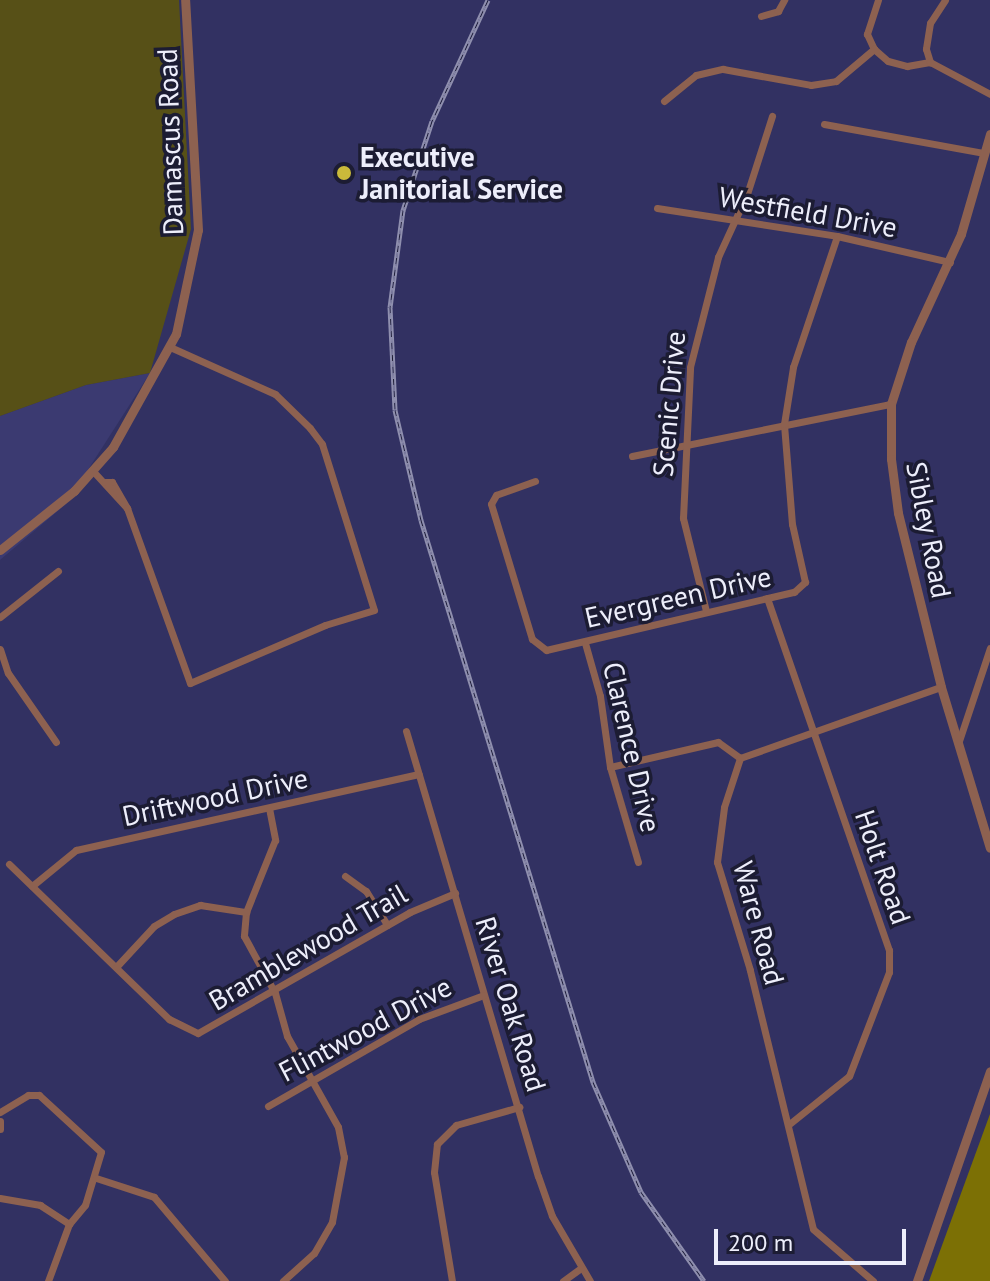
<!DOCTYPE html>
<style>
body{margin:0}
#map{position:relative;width:990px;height:1281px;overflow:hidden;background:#323162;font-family:"PT Sans",sans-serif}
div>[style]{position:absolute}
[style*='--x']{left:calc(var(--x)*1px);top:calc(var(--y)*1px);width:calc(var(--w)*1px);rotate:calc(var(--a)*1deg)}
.built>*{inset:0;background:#3b3a71}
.green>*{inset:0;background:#575017}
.forest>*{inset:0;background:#7c7005}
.minor>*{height:7px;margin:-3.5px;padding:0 3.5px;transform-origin:3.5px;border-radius:3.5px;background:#8d6150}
.tertiary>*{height:9px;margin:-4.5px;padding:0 4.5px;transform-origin:4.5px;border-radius:4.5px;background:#8d6150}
.rail>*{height:5px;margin-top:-2.5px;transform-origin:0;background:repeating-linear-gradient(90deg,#1c1c33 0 6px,#8f8fae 0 12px);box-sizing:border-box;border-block:2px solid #8f8fae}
.dots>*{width:22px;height:22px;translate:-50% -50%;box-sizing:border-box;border:4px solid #1c1c33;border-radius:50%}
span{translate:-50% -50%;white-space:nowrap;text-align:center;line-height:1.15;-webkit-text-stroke:7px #1c1c33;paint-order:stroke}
.street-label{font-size:28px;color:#edeefb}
.poi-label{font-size:28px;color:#edeefb;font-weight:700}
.left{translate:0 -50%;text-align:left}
.scale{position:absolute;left:714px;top:1229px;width:192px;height:36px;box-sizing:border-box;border:4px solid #edeefb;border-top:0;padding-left:10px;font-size:24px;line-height:28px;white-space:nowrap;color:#edeefb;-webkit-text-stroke:6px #1c1c33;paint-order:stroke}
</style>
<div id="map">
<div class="built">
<div style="clip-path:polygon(150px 373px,66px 504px,0 560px,0 416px,86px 385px)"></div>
</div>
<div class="green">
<div style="clip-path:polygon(0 0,179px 0,191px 229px,150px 373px,86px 385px,0 416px)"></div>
</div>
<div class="forest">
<div style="clip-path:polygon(990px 1114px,990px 1281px,929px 1281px)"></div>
</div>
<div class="minor">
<div style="--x:878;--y:0;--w:36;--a:108"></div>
<div style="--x:867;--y:34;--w:17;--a:65"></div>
<div style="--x:874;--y:49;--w:18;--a:41"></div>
<div style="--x:888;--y:61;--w:20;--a:15"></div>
<div style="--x:907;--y:66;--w:23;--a:-10"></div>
<div style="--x:945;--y:0;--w:27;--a:123"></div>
<div style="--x:930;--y:23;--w:26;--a:99"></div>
<div style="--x:926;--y:49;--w:14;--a:73"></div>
<div style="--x:930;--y:62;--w:68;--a:28.1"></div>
<div style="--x:761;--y:16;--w:18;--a:-16"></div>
<div style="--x:778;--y:11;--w:13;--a:-61"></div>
<div style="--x:664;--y:101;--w:41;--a:-39.1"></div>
<div style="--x:696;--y:75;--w:28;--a:-13"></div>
<div style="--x:723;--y:69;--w:89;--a:10.3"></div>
<div style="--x:811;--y:85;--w:25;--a:-9"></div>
<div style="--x:836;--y:81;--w:50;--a:-40.1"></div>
<div style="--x:824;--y:124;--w:163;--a:10.3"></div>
<div style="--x:657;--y:208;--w:182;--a:8.8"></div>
<div style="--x:837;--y:236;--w:116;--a:13"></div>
<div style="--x:632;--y:456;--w:264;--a:-11.4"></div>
<div style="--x:92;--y:470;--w:52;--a:47.4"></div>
<div style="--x:127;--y:508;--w:30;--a:-120"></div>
<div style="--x:112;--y:482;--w:7;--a:180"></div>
<div style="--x:535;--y:481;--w:41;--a:160.3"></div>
<div style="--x:496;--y:495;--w:10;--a:119"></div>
<div style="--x:491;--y:504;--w:141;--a:73.1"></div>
<div style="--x:532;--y:639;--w:18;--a:38"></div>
<div style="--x:546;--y:650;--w:255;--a:-13.2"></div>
<div style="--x:794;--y:592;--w:15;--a:-42"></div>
<div style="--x:805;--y:582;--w:59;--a:-102.6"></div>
<div style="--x:792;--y:524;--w:100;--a:-94.6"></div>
<div style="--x:784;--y:424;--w:58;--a:-81"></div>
<div style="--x:793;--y:367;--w:138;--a:-71.4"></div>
<div style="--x:127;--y:508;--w:186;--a:70.2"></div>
<div style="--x:190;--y:683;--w:147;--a:-23.2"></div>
<div style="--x:325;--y:625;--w:51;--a:-17"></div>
<div style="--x:374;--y:610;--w:174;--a:-107.4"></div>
<div style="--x:322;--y:444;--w:20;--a:-127"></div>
<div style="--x:310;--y:428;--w:49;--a:-135.8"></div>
<div style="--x:275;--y:394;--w:115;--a:-155.9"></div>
<div style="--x:767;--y:598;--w:373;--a:70.9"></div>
<div style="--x:889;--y:950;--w:22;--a:90"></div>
<div style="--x:889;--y:972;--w:111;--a:111"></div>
<div style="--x:849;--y:1076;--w:78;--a:141.2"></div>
<div style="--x:706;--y:611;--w:96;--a:-103.9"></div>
<div style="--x:683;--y:518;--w:151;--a:-87.3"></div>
<div style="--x:690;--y:367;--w:114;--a:-75.7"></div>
<div style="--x:718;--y:257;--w:69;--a:-65.3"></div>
<div style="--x:747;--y:194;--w:82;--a:-72.2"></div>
<div style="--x:0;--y:617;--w:74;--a:-38.4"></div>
<div style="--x:585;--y:643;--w:55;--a:74.2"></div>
<div style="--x:600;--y:696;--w:72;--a:82"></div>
<div style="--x:610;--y:767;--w:99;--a:73.6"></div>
<div style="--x:0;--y:649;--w:25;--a:72"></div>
<div style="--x:8;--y:673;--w:84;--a:55.2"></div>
<div style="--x:406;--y:731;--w:464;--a:73.5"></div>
<div style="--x:538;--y:1176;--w:42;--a:70.7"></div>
<div style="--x:552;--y:1216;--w:75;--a:59.7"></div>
<div style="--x:958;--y:744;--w:101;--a:-71.6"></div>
<div style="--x:610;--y:767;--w:111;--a:-13"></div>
<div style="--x:718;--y:742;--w:27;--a:36"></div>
<div style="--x:269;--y:808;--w:33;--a:79"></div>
<div style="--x:275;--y:840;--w:78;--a:111.9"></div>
<div style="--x:246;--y:912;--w:24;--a:95"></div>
<div style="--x:244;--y:936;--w:65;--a:61.5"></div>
<div style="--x:275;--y:993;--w:45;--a:74.4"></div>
<div style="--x:287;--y:1036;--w:104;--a:60.7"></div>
<div style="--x:338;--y:1127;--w:31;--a:79"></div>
<div style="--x:344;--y:1157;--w:66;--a:100.5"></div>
<div style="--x:332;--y:1222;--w:36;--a:120"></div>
<div style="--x:314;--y:1253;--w:42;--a:137.9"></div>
<div style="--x:9;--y:864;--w:223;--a:44.1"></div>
<div style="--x:169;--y:1019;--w:32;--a:26"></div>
<div style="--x:198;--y:1033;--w:244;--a:-29.7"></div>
<div style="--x:410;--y:912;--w:49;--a:-22.9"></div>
<div style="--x:345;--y:876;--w:26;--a:36"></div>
<div style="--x:366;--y:891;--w:40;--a:58"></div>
<div style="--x:32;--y:886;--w:57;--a:-39.3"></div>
<div style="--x:76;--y:850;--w:351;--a:-12.5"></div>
<div style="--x:117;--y:966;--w:54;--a:-47.2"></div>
<div style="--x:154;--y:926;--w:23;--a:-31"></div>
<div style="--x:174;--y:914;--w:28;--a:-19"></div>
<div style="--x:200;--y:905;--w:47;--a:8.7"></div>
<div style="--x:268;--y:1106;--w:174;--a:-29.9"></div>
<div style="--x:419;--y:1019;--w:69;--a:-20.3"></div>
<div style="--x:0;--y:1112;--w:33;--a:-31"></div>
<div style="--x:28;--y:1095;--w:11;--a:0"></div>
<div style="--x:39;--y:1095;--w:84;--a:42.6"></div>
<div style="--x:101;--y:1152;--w:55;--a:106.8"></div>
<div style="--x:85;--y:1205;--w:25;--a:130"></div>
<div style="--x:69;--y:1224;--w:61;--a:110.2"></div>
<div style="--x:0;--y:1121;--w:8;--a:90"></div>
<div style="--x:96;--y:1178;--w:61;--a:18.1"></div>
<div style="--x:154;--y:1197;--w:110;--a:49.8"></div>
<div style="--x:0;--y:1198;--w:41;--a:9.9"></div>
<div style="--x:40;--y:1205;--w:35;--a:33"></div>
<div style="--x:452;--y:1281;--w:110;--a:-99.4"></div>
<div style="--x:434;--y:1172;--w:28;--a:-84"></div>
<div style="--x:437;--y:1144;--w:27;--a:-45"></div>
<div style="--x:456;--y:1125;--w:66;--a:-15.9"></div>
<div style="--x:563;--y:1281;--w:22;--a:-36"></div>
<div style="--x:873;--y:1281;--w:79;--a:-139.1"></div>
<div style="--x:813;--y:1229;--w:267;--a:-103.7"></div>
<div style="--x:750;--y:970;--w:113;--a:-107"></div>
<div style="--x:717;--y:862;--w:55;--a:-82.7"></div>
<div style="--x:724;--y:807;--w:52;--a:-71.9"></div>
<div style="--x:740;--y:758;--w:213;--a:-19.5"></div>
</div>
<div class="tertiary">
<div style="--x:990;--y:134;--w:104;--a:106.2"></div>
<div style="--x:961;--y:234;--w:119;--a:114.8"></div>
<div style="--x:911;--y:342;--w:65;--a:107.9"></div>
<div style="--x:891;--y:404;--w:55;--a:90"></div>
<div style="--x:891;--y:459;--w:54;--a:82.6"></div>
<div style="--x:898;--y:513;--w:179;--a:76.1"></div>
<div style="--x:941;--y:687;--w:168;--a:73.1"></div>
<div style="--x:0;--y:550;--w:95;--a:-38.6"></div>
<div style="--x:74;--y:491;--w:59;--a:-48.4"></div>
<div style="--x:113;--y:447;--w:129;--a:-60.9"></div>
<div style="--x:176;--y:334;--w:106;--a:-78.1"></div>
<div style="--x:198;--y:230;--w:230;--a:-93.2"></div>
<div style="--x:917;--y:1281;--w:222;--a:-70.8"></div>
</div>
<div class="rail">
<div style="--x:488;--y:0;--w:133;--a:114.8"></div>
<div style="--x:432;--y:121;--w:94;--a:108"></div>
<div style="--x:403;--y:210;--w:98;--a:97.6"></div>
<div style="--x:390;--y:307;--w:103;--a:87.2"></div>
<div style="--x:395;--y:410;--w:113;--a:76.7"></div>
<div style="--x:421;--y:520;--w:588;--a:72.98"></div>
<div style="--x:593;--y:1082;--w:120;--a:66.4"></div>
<div style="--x:641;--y:1192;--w:109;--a:54.7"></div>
</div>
<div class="dots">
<div style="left:344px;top:173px;background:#caba3a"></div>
</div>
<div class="street-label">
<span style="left:170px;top:142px;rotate:-92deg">Damascus Road</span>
<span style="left:808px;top:212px;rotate:10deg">Westfield Drive</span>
<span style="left:669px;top:404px;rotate:-85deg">Scenic Drive</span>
<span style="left:929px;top:530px;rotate:79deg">Sibley Road</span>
<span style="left:678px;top:597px;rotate:-13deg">Evergreen Drive</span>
<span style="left:632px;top:747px;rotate:77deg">Clarence Drive</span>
<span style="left:215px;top:797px;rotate:-12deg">Driftwood Drive</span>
<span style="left:883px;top:867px;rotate:71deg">Holt Road</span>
<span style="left:759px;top:923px;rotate:75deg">Ware Road</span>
<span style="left:308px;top:947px;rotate:-30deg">Bramblewood Trail</span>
<span style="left:511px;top:1004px;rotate:73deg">River Oak Road</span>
<span style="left:365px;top:1029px;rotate:-28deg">Flintwood Drive</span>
</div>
<div class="poi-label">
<span class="left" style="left:360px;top:173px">Executive<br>Janitorial Service</span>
</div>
<div class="scale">200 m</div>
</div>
